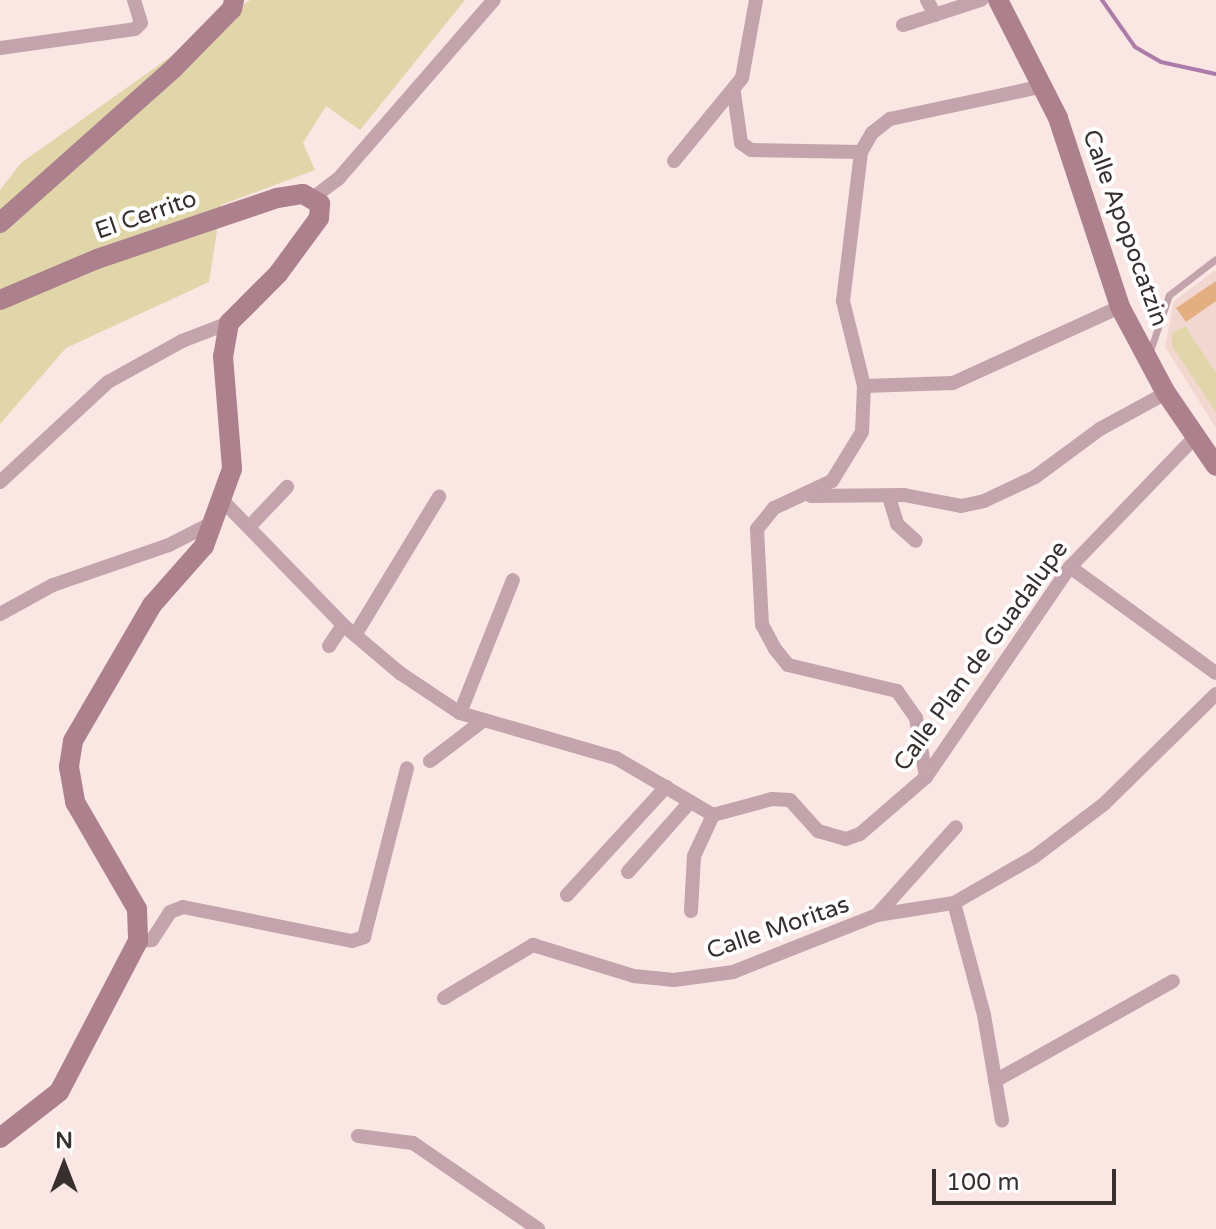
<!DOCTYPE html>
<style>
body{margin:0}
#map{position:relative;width:1216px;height:1229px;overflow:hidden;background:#fae6e2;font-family:"Varela Round",sans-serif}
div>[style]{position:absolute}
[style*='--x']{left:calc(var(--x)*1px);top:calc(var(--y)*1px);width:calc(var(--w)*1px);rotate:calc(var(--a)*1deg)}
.built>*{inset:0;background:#f2d7d1}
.green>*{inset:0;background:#e1d6a9}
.stream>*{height:4px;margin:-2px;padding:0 2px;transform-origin:2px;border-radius:2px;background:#ab7caa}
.building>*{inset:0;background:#e3af80}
.lane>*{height:7px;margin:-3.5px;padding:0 3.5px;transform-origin:3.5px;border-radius:3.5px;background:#c3a3ac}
.street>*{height:14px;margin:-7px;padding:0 7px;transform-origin:7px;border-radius:7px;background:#c3a3ac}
.secondary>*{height:20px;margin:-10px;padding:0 10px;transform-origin:10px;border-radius:10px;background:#ad808d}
span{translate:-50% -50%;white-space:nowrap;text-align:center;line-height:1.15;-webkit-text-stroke:8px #fff;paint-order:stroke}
.street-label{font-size:24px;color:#38302f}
.north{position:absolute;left:24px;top:1125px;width:80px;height:80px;-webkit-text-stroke:6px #fff;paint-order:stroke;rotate:0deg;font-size:22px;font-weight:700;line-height:32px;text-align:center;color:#38302f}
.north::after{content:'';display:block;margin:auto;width:28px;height:36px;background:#38302f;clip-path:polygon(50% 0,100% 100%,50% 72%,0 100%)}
.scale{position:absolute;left:932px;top:1169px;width:184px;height:36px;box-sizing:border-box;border:4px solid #38302f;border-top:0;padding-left:10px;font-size:24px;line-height:28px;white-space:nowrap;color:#38302f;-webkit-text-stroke:6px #fff;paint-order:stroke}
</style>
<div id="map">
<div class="built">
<div style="clip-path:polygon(1216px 270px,1216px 428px,1165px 347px,1174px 301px)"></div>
</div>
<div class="green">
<div style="clip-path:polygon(250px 0,465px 0,360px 130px,326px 106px,303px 143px,315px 170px,221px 205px,209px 282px,66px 348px,0 424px,0 190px,21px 163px)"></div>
<div style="clip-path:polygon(1185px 326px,1216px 373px,1216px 412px,1172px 346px,1172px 334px)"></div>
</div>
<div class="stream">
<div style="--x:1102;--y:0;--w:57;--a:54.9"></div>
<div style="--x:1135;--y:47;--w:30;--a:30"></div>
<div style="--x:1161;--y:62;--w:56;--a:12.3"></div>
</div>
<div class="building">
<div style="clip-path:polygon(1216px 281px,1216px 301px,1186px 322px,1176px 308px)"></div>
</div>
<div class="lane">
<div style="--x:1149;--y:354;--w:62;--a:-71.3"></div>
<div style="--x:1169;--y:295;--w:59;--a:-37.5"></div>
</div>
<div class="street">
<div style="--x:927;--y:0;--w:17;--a:62"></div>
<div style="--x:903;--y:25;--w:82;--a:-17.8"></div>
<div style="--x:0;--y:48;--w:136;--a:-8"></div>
<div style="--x:135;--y:29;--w:8;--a:-45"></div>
<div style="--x:141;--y:23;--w:24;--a:-107"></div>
<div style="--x:734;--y:93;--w:50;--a:82"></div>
<div style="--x:741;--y:143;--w:12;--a:35"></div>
<div style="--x:751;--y:150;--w:110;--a:1"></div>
<div style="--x:674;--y:161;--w:107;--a:-50.7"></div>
<div style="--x:742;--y:78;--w:79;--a:-79.8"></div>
<div style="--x:314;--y:197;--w:31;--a:-37"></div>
<div style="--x:339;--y:178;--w:236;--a:-49"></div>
<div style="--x:864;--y:386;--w:89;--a:-1.9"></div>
<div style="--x:953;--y:383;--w:183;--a:-24.5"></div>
<div style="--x:0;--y:482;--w:147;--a:-42.8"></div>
<div style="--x:108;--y:382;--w:85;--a:-29"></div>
<div style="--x:182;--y:341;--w:50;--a:-21"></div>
<div style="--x:811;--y:496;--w:93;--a:-0.6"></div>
<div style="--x:904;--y:495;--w:58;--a:10.9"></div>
<div style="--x:961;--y:506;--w:24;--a:-12"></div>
<div style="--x:984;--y:501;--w:56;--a:-25.2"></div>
<div style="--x:1035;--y:477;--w:81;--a:-36.4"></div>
<div style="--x:1100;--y:429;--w:75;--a:-28.6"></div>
<div style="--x:889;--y:497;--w:28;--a:73"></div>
<div style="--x:897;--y:524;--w:25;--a:42"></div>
<div style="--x:223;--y:501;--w:173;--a:45.9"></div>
<div style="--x:343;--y:625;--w:75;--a:40.1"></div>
<div style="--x:400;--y:673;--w:72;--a:33.7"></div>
<div style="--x:460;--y:713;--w:162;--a:16.1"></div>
<div style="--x:616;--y:758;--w:113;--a:30.4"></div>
<div style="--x:713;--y:815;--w:61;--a:-15.2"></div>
<div style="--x:772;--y:799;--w:18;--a:3"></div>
<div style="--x:790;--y:800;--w:42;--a:47.9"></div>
<div style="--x:818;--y:831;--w:29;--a:16"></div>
<div style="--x:846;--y:839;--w:15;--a:-20"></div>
<div style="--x:860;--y:834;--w:87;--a:-40.8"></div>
<div style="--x:926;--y:777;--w:255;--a:-55.6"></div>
<div style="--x:1070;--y:567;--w:182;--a:-46.1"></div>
<div style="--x:250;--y:526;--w:54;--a:-46.5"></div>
<div style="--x:1070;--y:567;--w:180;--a:36"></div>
<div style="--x:0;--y:614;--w:60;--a:-28.7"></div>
<div style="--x:53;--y:585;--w:123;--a:-19"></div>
<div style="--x:169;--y:545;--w:51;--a:-27.1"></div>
<div style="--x:355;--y:635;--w:162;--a:-58.7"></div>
<div style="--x:329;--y:646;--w:25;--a:-56"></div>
<div style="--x:460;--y:713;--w:143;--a:-68.3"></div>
<div style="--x:430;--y:761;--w:63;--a:-37.2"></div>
<div style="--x:926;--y:777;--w:60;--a:-99.6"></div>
<div style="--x:916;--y:718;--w:33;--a:-125"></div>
<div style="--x:897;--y:691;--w:112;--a:-166.6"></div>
<div style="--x:788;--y:665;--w:21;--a:-129"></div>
<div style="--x:775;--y:649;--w:27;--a:-118"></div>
<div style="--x:762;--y:625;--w:96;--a:-93"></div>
<div style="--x:757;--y:529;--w:27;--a:-51"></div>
<div style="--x:774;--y:508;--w:64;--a:-25"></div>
<div style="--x:832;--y:481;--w:57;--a:-58.5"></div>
<div style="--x:862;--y:432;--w:46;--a:-87.5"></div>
<div style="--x:864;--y:386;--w:88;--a:-103.9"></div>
<div style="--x:843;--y:301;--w:150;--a:-83.1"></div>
<div style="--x:861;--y:152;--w:22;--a:-60"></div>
<div style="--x:872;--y:133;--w:23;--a:-38"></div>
<div style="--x:890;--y:119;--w:157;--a:-12.1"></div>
<div style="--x:628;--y:872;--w:94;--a:-48.5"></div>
<div style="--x:567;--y:895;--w:147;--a:-47.5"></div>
<div style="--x:954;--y:903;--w:116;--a:75"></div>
<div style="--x:984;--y:1015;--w:107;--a:80.3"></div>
<div style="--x:691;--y:911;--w:55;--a:-86.9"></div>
<div style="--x:694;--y:856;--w:45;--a:-65.1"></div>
<div style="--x:877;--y:915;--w:118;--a:-48.1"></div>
<div style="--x:138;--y:941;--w:14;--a:-4"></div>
<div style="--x:152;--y:940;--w:33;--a:-57"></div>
<div style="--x:170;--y:912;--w:14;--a:-21"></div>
<div style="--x:183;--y:907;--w:172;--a:11.4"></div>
<div style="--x:352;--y:941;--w:13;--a:-18"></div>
<div style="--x:364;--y:937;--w:174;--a:-75.7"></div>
<div style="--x:444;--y:998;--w:104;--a:-30.8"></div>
<div style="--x:533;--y:945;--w:106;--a:17.1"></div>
<div style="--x:634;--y:976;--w:40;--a:5.7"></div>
<div style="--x:674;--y:980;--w:60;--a:-7.7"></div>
<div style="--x:733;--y:972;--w:155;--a:-21.6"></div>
<div style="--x:877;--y:915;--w:78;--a:-8.9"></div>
<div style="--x:954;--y:903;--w:92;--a:-29.9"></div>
<div style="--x:1034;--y:857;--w:88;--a:-37.1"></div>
<div style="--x:1104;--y:804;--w:157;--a:-44.5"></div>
<div style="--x:995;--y:1081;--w:204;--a:-29.3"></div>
<div style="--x:358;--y:1136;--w:55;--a:7.3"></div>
<div style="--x:413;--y:1143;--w:152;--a:34.5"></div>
</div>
<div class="secondary">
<div style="--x:998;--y:0;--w:132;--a:63"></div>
<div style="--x:1058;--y:118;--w:199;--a:71.8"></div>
<div style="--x:1120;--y:307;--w:98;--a:61.9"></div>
<div style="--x:1166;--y:393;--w:88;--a:55.6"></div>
<div style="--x:0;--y:223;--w:232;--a:-41.7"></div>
<div style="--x:173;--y:69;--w:84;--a:-45.5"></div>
<div style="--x:232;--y:9;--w:9;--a:-77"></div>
<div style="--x:0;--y:300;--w:105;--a:-22.9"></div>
<div style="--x:97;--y:259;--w:190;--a:-18.7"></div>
<div style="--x:277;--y:198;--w:26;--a:-9"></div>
<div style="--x:303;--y:194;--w:20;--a:30"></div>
<div style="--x:320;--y:204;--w:14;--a:94"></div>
<div style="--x:319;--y:218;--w:69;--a:126.2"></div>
<div style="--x:278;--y:274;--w:69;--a:135"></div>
<div style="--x:229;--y:323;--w:34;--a:100"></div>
<div style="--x:223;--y:356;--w:113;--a:85.4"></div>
<div style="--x:232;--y:469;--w:82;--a:110"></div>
<div style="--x:204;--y:546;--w:79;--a:131.4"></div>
<div style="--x:152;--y:605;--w:157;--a:120.2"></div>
<div style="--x:73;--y:741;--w:26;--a:99"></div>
<div style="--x:69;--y:767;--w:36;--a:80"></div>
<div style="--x:75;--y:802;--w:124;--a:59.9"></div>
<div style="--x:137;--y:909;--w:32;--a:88"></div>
<div style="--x:138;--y:941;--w:170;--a:117.6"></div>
<div style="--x:59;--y:1092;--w:75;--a:142.1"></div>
</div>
<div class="street-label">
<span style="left:146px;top:215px;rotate:-19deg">El Cerrito</span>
<span style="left:1125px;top:228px;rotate:70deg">Calle Apopocatzin</span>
<span style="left:981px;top:656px;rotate:-54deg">Calle Plan de Guadalupe</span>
<span style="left:778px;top:928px;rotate:-19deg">Calle Moritas</span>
</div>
<div class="north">N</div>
<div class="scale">100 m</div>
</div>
